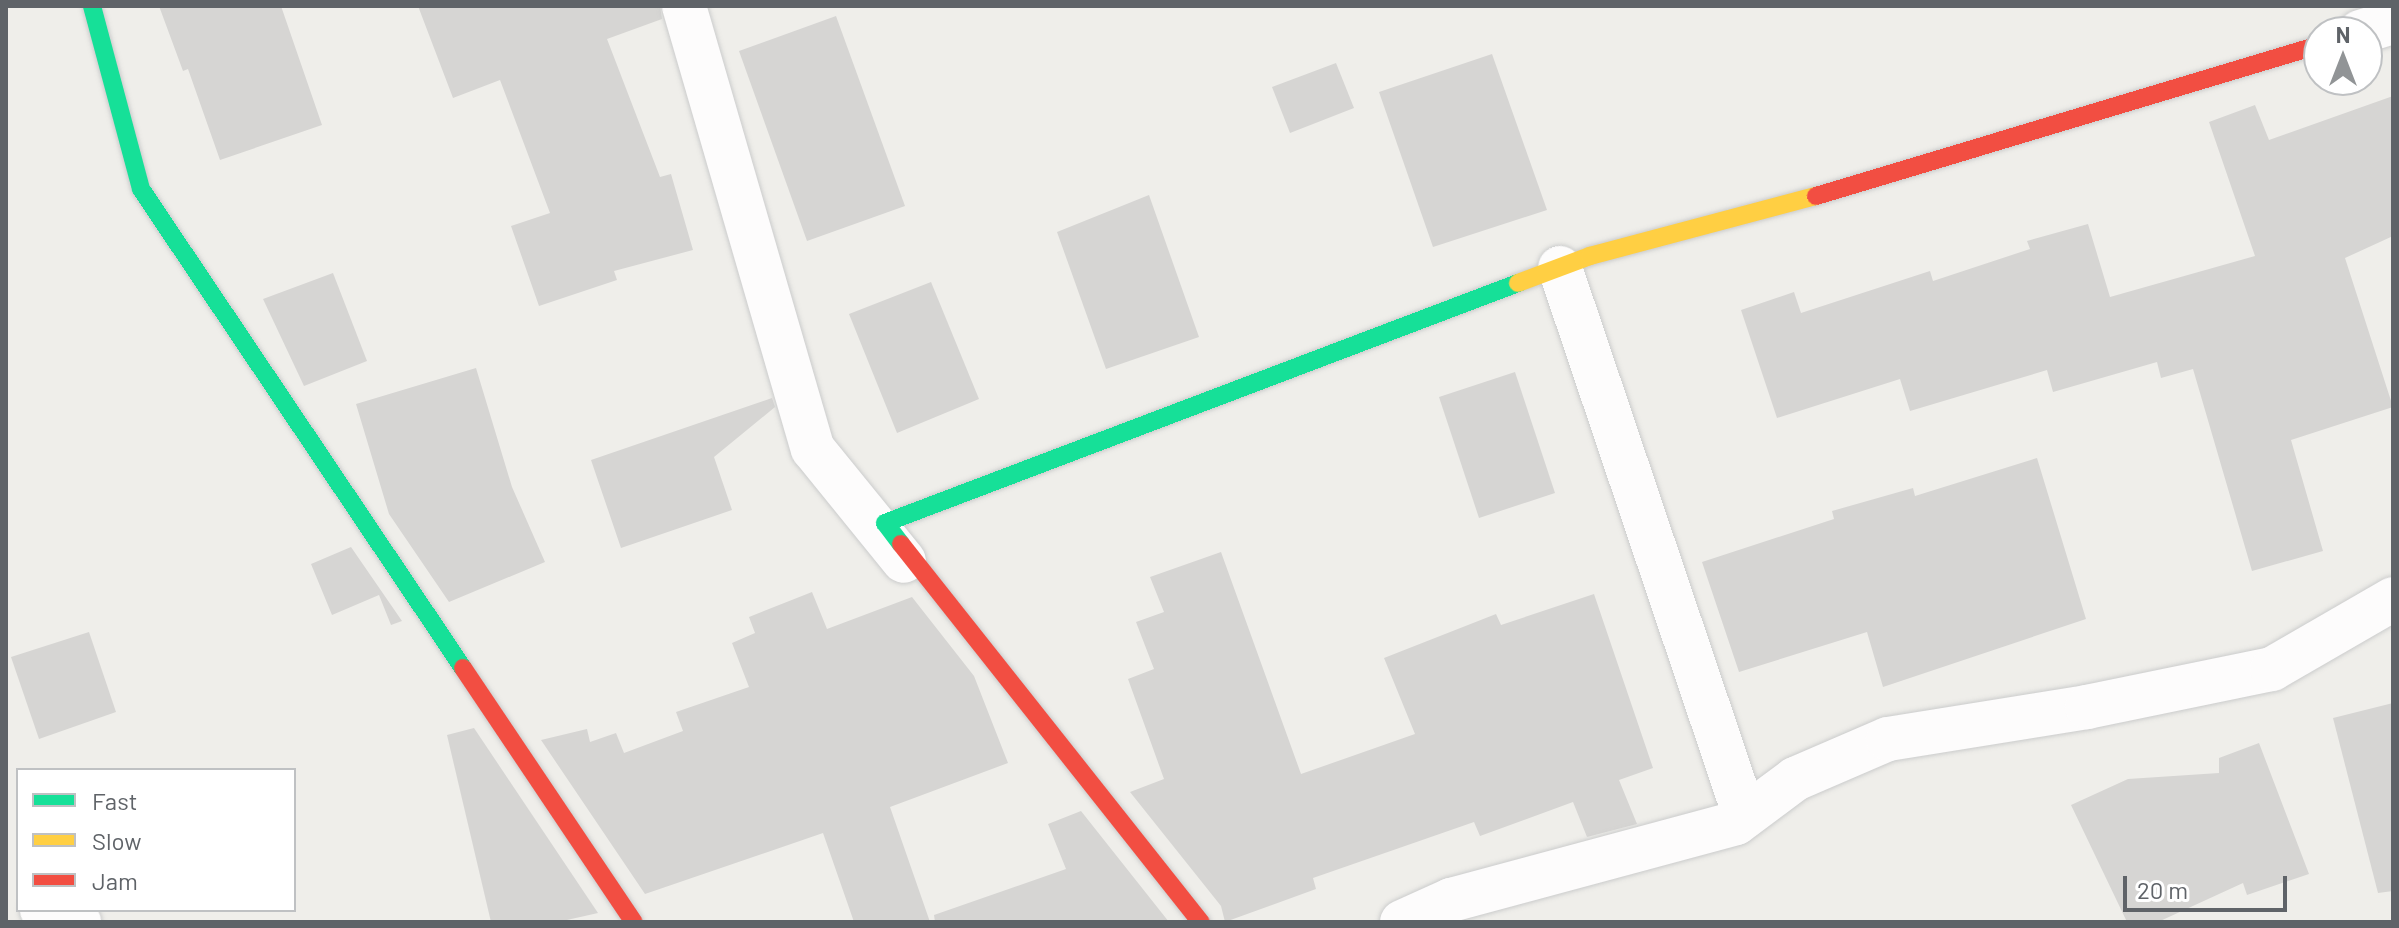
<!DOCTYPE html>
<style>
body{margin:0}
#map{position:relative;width:2399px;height:928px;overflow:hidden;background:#efeeea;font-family:Barlow,sans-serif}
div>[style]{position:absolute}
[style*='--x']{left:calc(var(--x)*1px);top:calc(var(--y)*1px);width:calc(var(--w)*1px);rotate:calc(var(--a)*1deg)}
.building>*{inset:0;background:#d6d5d3}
.roads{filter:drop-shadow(0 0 2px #cbcccc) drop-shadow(0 0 2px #cbcccc)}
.street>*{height:44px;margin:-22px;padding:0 22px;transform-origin:22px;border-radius:22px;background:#fdfcfc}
.fast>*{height:18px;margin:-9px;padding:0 9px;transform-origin:9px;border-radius:9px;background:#16e098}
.slow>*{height:18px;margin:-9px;padding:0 9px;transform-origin:9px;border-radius:9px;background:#ffcf43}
.jam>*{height:18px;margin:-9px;padding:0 9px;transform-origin:9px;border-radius:9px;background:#f24e42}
span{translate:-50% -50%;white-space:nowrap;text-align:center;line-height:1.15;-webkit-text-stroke:7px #fff;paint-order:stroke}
.frame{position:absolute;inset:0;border:8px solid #5f6368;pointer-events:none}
.legend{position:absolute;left:16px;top:768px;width:280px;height:144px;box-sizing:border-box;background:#fff;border:2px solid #bfc1c3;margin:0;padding:10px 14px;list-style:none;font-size:24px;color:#5f6368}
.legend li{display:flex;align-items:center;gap:16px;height:40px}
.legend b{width:40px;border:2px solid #bfc1c3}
.north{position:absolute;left:2303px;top:16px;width:80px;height:80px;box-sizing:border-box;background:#fff;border:2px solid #bfc1c3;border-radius:50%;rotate:0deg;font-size:22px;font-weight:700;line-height:32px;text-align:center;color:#5f6368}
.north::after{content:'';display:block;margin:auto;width:28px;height:36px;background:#919496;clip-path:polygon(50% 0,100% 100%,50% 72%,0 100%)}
.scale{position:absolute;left:2123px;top:876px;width:164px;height:36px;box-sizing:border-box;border:4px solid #5f6368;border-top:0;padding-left:10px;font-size:24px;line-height:28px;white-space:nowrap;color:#5f6368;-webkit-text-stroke:6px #fff;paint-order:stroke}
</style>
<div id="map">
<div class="building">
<div style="clip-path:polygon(159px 6px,281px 6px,322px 125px,220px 160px,188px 69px,183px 71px)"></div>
<div style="clip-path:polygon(418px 6px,660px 6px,662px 19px,607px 39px,660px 177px,671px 174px,693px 250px,614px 271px,617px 280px,539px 306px,511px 226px,550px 213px,500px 80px,453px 98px)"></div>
<div style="clip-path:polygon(836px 16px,905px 206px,807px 241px,739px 51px)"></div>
<div style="clip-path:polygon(1492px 54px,1547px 210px,1433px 247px,1379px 92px)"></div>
<div style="clip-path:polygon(1336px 63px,1354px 108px,1290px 133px,1272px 87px)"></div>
<div style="clip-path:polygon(2393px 96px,2393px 236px,2345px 258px,2393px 407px,2291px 440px,2323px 551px,2252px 571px,2193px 369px,2161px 378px,2157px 362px,2053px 392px,2047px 370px,1910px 411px,1900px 379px,1777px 418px,1741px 310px,1794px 292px,1801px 313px,1930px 271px,1933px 281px,2030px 249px,2027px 241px,2088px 224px,2110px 297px,2255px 256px,2209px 122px,2255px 105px,2269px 140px)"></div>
<div style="clip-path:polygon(1149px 195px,1199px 337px,1106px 369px,1057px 232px)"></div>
<div style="clip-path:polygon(333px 273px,367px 361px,304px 386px,263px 299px)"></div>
<div style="clip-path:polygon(931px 282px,979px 399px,897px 433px,849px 314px)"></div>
<div style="clip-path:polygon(476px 368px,512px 487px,545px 562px,449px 602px,389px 514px,356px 404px)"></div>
<div style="clip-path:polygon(1515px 372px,1555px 493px,1479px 518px,1439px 397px)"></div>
<div style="clip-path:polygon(772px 398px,775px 407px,714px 457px,732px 510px,621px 548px,591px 460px)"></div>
<div style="clip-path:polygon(2037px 458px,2086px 619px,1883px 687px,1867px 632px,1739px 672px,1702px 562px,1834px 519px,1832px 511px,1913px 488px,1915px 496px)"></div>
<div style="clip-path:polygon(351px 547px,402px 621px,391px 625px,379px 595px,332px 615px,311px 564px)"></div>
<div style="clip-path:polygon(1221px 552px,1301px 774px,1415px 734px,1384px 658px,1496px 614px,1501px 625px,1594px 594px,1653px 768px,1619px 780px,1637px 824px,1587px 837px,1573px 802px,1480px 836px,1474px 822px,1313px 878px,1316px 889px,1225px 922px,1221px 906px,1130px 792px,1164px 779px,1128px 679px,1154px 669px,1136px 622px,1164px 612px,1150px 577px)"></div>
<div style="clip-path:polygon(812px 592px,827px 629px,912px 597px,974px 676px,1008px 763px,890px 807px,930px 922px,854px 922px,823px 833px,645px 894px,541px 740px,587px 729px,590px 742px,616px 733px,624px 753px,683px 731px,676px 712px,749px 687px,732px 643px,755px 633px,749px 617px)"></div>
<div style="clip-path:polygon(89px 632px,116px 712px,39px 739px,11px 657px)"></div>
<div style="clip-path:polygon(2393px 703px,2393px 891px,2378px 893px,2333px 718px)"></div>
<div style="clip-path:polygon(474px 728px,598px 913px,558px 922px,491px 922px,447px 735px)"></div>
<div style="clip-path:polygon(2259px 743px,2309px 874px,2247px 895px,2243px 883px,2158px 922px,2127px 922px,2071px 805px,2128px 779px,2219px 773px,2219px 758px)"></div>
<div style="clip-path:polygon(1081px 811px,1169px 922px,935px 922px,934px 915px,1066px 869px,1048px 824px)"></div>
</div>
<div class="roads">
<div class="street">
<div style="--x:684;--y:6;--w:461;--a:73.8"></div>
<div style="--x:813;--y:449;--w:144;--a:50.9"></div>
<div style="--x:2360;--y:32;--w:34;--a:-17"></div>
<div style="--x:1560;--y:268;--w:578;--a:71.35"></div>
<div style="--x:42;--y:910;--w:39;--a:18"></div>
<div style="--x:1402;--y:922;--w:54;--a:-24.2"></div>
<div style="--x:1451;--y:900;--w:295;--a:-15.1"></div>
<div style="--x:1736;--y:823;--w:74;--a:-36.7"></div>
<div style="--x:1795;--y:779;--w:101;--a:-23.3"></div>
<div style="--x:1888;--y:739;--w:202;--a:-9.1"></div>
<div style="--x:2087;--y:707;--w:189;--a:-11.6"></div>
<div style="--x:2272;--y:669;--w:140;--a:-30"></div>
</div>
<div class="fast">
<div style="--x:92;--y:6;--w:189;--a:75"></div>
<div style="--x:141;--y:189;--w:577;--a:56.09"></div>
<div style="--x:901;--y:544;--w:26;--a:-127"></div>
<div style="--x:885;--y:523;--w:677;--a:-20.76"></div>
</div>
<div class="slow">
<div style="--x:1518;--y:283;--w:77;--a:-20.6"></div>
<div style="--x:1590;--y:256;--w:234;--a:-14.9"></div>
</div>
<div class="jam">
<div style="--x:1816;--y:196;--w:525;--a:-16.71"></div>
<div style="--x:901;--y:544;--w:483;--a:51.6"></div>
<div style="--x:463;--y:668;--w:306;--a:56.1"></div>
</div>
</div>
<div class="frame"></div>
<ul class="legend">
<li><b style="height:10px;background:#16e098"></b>Fast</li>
<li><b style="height:10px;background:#ffcf43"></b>Slow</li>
<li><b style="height:10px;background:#f24e42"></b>Jam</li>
</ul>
<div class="north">N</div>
<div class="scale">20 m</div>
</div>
